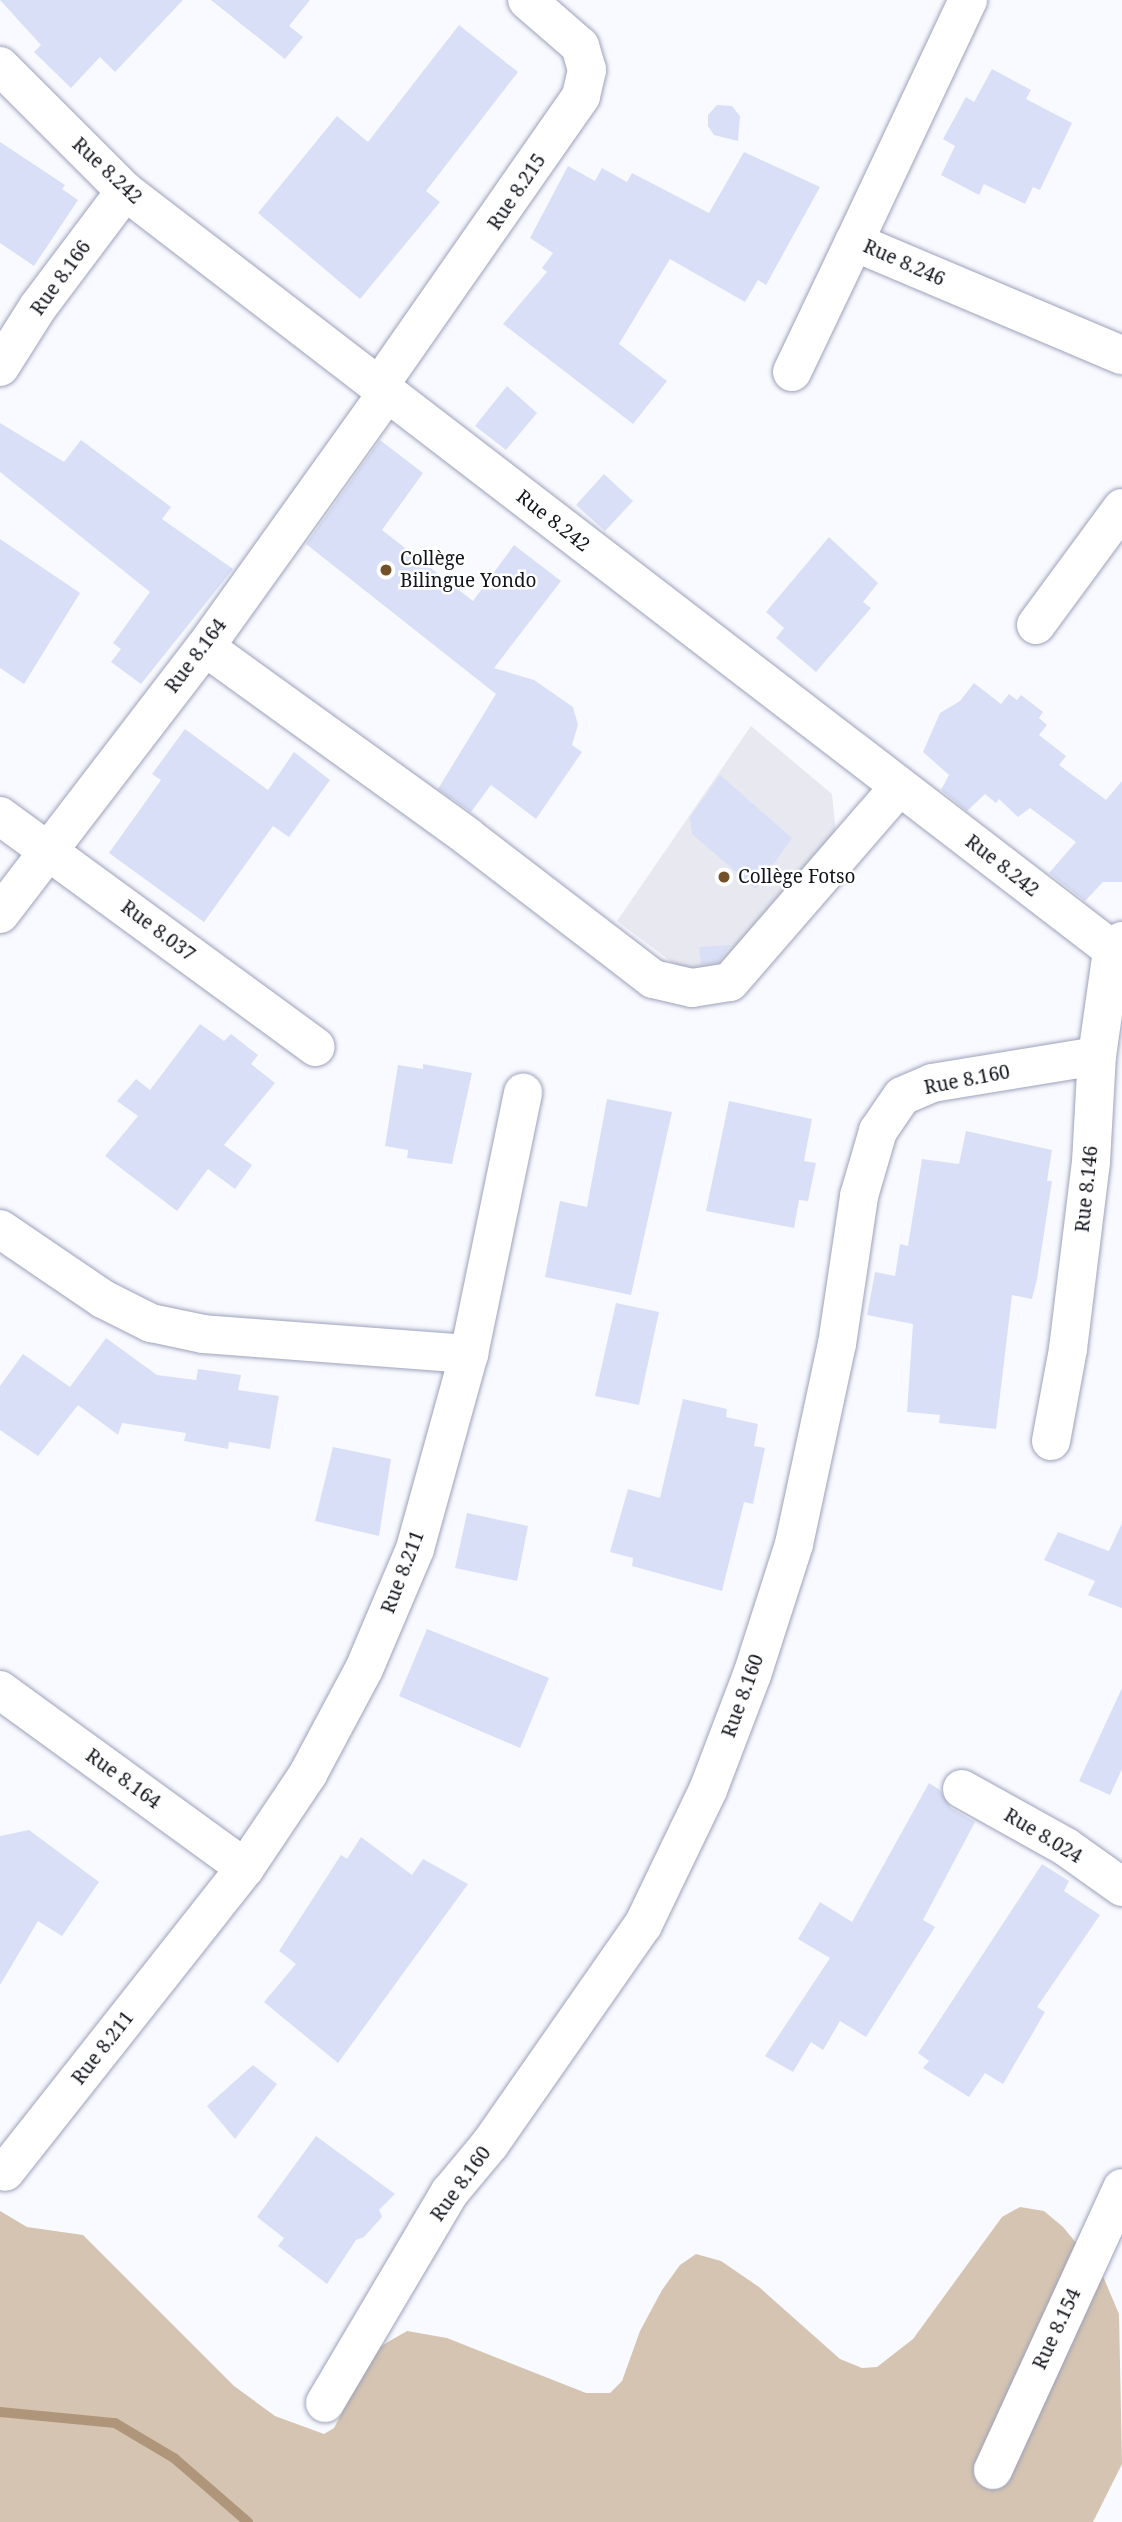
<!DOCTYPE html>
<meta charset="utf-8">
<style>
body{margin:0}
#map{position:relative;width:1122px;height:2522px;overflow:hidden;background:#f9faff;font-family:"Noto Serif",serif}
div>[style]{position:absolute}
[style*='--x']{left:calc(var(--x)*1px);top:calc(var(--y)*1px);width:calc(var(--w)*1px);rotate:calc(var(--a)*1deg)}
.built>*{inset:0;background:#e8e9f0}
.green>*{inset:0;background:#d5c4b1}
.stream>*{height:10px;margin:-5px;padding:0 5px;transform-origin:5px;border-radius:5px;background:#af967b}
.building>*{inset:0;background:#d9dff7}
.roads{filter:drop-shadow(0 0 2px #9da2ba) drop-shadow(0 0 2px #9da2ba)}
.minor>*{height:38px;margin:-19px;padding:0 19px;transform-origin:19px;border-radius:19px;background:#fff}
.dots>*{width:19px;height:19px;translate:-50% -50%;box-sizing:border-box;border:4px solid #fff;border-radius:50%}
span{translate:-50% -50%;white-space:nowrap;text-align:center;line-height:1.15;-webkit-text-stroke:5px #fff;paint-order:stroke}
.street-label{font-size:19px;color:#12141c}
.poi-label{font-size:19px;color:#12141c}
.left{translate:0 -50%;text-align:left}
</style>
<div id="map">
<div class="built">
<div style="clip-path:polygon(751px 726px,832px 794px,836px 833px,741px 958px,689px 975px,617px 921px)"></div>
</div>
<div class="green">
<div style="clip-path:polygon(1020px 2207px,1044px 2211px,1063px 2227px,1102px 2274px,1119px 2314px,1122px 2464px,1093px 2522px,0 2522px,0 2211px,27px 2227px,83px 2235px,234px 2386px,275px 2416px,324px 2434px,334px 2428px,374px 2350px,407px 2331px,447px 2338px,586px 2393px,610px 2393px,622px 2381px,640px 2331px,662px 2290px,680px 2265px,696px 2254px,721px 2261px,759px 2287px,840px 2359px,862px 2368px,877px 2367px,913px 2339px,1002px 2217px)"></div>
</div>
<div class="stream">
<div style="--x:0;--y:2412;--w:116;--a:5.5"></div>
<div style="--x:115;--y:2423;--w:69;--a:30.7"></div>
<div style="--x:174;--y:2458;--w:98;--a:40.9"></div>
</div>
<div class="building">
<div style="clip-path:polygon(0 0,183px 0,115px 72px,100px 57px,71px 88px,34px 52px,41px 45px)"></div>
<div style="clip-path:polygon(211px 0,310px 0,289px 26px,303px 37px,285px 59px)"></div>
<div style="clip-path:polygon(459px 25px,518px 72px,426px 191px,440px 202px,360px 299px,258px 213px,337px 116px,368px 142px)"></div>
<div style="clip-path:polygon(992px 69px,1031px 90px,1026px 99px,1072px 123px,1040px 190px,1033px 187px,1025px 204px,984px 184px,979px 195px,941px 175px,955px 146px,943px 139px,966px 97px,974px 102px)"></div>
<div style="clip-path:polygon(717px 105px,732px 106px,740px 116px,738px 141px,714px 135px,708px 126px,708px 115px)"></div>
<div style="clip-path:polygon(0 142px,65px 185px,62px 189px,78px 200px,34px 266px,0 243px)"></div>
<div style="clip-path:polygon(744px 152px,820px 187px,766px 285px,758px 280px,745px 302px,670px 259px,619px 344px,667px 381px,633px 424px,503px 324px,547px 272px,542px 268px,553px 253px,530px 238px,568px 166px,595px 181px,602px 168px,627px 182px,632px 173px,709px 213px)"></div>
<div style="clip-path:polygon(507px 386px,537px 413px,506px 450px,475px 426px)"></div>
<div style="clip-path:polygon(0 423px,64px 462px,81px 440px,171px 507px,162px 519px,233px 569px,141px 684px,111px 662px,121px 649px,113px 643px,150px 592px,0 472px)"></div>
<div style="clip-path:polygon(380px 440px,423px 473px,382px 530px,473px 601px,514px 545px,561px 581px,494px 668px,534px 680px,573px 707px,578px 725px,572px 745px,582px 752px,536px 819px,491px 785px,471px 812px,438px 789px,496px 694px,306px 544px)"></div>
<div style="clip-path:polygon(604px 474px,633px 501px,605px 531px,576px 505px)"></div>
<div style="clip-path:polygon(829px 537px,878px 583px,863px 602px,871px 608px,816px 672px,776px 638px,784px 628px,766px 612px)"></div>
<div style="clip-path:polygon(0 539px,80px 593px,24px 684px,0 668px)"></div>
<div style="clip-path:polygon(974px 683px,1001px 704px,1009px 694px,1017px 700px,1021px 695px,1043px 712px,1039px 718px,1047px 725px,1039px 735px,1066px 756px,1059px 765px,1106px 800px,1122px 781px,1122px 882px,1103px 882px,1085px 901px,1049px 873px,1076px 842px,1030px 808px,1018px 817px,999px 799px,996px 803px,985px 794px,967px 811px,941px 790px,949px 775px,923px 752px,940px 713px,960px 701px)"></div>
<div style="clip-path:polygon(185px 729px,268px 790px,294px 752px,330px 780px,289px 837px,273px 826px,204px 922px,109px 853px,161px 780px,152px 774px)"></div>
<div style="clip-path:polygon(720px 775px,792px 838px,756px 889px,692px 834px,690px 817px)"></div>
<div style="clip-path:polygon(730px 945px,719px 962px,701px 964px,699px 947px)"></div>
<div style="clip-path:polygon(200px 1024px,224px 1041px,231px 1034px,258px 1055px,251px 1064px,275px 1083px,224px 1145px,252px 1165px,235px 1189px,208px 1169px,177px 1211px,105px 1156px,138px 1116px,117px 1101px,136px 1079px,150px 1090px)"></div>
<div style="clip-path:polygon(423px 1064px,472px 1073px,452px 1164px,407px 1158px,408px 1150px,385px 1146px,398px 1065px,423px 1069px)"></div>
<div style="clip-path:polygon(607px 1099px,672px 1112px,631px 1295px,545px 1277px,560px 1201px,587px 1207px)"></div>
<div style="clip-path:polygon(729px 1101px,812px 1119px,804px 1161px,816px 1163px,808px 1201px,799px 1200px,794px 1228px,706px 1211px)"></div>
<div style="clip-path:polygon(966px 1131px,1052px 1150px,1047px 1181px,1052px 1181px,1037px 1279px,1032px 1299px,1012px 1295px,996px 1429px,939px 1423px,940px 1415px,907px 1412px,913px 1324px,867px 1315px,875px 1272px,895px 1276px,900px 1244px,908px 1246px,922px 1159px,959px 1164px)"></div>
<div style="clip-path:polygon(616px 1303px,659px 1312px,639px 1405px,595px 1396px)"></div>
<div style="clip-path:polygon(106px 1338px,157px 1375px,196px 1380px,198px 1369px,241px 1375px,238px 1390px,279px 1396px,270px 1449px,229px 1442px,228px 1449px,184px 1441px,186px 1433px,122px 1423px,118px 1435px,78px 1405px,38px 1456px,0 1430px,0 1386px,23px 1354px,70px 1387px)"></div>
<div style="clip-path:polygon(683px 1399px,727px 1409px,726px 1417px,758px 1424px,754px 1446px,765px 1448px,753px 1504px,744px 1502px,722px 1591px,632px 1566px,633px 1558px,610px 1552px,628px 1489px,660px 1498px)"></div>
<div style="clip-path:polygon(333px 1447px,391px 1459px,379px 1536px,315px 1521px)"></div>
<div style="clip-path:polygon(467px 1513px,528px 1526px,517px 1581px,455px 1568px)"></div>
<div style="clip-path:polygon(1122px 1523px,1122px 1608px,1088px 1595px,1095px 1581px,1044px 1560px,1058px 1532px,1109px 1551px)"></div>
<div style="clip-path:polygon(427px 1629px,549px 1678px,520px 1748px,399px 1696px)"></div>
<div style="clip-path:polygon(1122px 1688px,1122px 1769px,1110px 1795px,1079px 1781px)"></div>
<div style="clip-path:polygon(929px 1783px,940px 1790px,951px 1808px,975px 1822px,923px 1920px,935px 1927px,866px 2037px,840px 2021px,823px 2050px,811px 2042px,793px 2072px,765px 2056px,830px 1958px,798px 1939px,820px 1902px,852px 1922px)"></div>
<div style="clip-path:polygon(29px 1830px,99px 1882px,62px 1936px,38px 1921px,0 1985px,0 1836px)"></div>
<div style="clip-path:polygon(361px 1837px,412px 1875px,423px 1859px,468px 1884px,338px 2063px,264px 2002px,296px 1964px,279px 1951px,341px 1855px,347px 1859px)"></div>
<div style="clip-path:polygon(1042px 1864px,1069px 1881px,1064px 1891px,1100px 1915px,1037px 2007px,1045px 2012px,1003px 2084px,985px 2073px,969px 2097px,923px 2068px,929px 2061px,918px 2053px)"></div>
<div style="clip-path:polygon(253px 2065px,277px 2084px,235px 2139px,207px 2106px)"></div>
<div style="clip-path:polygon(316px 2136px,395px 2194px,379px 2210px,382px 2217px,364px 2237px,356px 2240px,327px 2284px,278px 2246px,284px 2238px,257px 2217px)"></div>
</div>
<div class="roads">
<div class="minor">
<div style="--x:968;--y:0;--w:268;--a:115.2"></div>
<div style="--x:854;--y:242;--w:291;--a:22.9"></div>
<div style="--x:0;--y:66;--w:177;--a:45"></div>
<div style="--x:125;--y:191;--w:1257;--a:37.54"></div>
<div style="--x:0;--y:367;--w:71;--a:-57.7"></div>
<div style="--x:38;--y:307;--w:145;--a:-53.1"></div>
<div style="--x:792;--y:372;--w:144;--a:-64.5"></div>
<div style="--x:379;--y:386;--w:353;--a:-55.1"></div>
<div style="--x:581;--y:96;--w:27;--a:-77"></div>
<div style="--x:587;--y:70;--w:25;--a:-106"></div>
<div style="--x:580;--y:46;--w:70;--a:-139"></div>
<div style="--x:1036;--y:625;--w:145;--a:-53.7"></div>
<div style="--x:205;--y:647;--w:324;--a:35.8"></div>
<div style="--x:468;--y:837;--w:233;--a:37.5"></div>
<div style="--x:653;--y:979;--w:40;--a:13"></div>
<div style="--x:692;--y:988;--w:38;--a:-9"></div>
<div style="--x:730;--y:982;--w:258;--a:-49.1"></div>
<div style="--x:0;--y:816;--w:391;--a:36.2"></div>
<div style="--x:0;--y:914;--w:337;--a:-52.5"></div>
<div style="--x:205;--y:647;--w:312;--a:-54.4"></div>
<div style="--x:0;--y:1229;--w:125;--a:34.2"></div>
<div style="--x:103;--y:1299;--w:54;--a:26.6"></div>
<div style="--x:151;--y:1323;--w:53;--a:11.9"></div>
<div style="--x:203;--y:1334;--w:267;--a:4.3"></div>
<div style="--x:469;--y:1354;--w:202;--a:105.5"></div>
<div style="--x:415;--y:1549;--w:130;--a:113"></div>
<div style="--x:364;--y:1669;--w:119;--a:118.1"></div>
<div style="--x:308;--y:1774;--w:113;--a:123.8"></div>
<div style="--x:245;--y:1868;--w:387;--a:128.3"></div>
<div style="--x:469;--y:1354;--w:267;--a:-78.3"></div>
<div style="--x:1051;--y:1441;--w:94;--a:-79.5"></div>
<div style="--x:1068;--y:1349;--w:188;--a:-83"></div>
<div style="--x:1091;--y:1162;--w:106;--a:-86.8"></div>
<div style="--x:1097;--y:1056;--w:106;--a:-81.9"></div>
<div style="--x:1112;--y:951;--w:14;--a:-45"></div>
<div style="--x:0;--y:1690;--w:303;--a:36"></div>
<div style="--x:962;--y:1789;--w:119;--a:29.1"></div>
<div style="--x:1066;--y:1847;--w:69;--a:35.5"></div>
<div style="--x:325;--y:2403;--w:245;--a:-59.4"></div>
<div style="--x:450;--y:2192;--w:62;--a:-50.2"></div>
<div style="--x:490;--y:2144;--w:267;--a:-55.1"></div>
<div style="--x:643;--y:1925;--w:150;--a:-64.3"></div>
<div style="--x:708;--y:1790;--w:123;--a:-69.1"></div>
<div style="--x:752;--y:1675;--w:138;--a:-72.2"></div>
<div style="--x:794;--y:1544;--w:205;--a:-77.9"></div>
<div style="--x:837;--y:1344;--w:150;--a:-81.5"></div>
<div style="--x:859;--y:1196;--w:68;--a:-73.7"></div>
<div style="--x:878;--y:1131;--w:42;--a:-55.6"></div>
<div style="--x:902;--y:1096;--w:33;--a:-23"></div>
<div style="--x:932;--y:1083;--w:167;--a:-9.3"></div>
<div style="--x:993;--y:2470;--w:310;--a:-65.4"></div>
</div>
</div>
<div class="dots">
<div style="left:386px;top:570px;background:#735128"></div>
<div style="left:724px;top:877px;background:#735128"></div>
</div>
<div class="street-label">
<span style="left:107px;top:171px;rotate:43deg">Rue 8.242</span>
<span style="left:517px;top:192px;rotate:-56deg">Rue 8.215</span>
<span style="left:904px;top:263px;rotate:24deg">Rue 8.246</span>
<span style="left:61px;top:278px;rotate:-54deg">Rue 8.166</span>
<span style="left:553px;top:521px;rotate:38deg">Rue 8.242</span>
<span style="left:196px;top:656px;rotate:-53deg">Rue 8.164</span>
<span style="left:1002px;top:866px;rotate:38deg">Rue 8.242</span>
<span style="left:158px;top:931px;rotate:37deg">Rue 8.037</span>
<span style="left:967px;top:1080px;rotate:-11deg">Rue 8.160</span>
<span style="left:1087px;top:1189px;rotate:-84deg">Rue 8.146</span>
<span style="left:403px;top:1572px;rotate:-69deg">Rue 8.211</span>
<span style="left:743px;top:1696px;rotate:-70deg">Rue 8.160</span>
<span style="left:123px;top:1779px;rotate:36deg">Rue 8.164</span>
<span style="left:1043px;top:1836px;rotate:31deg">Rue 8.024</span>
<span style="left:103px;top:2048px;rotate:-52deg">Rue 8.211</span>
<span style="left:461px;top:2184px;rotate:-54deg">Rue 8.160</span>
<span style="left:1057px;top:2329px;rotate:-65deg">Rue 8.154</span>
</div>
<div class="poi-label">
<span class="left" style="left:400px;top:570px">Collège<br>Bilingue Yondo</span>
<span class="left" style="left:738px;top:877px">Collège Fotso</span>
</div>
</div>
